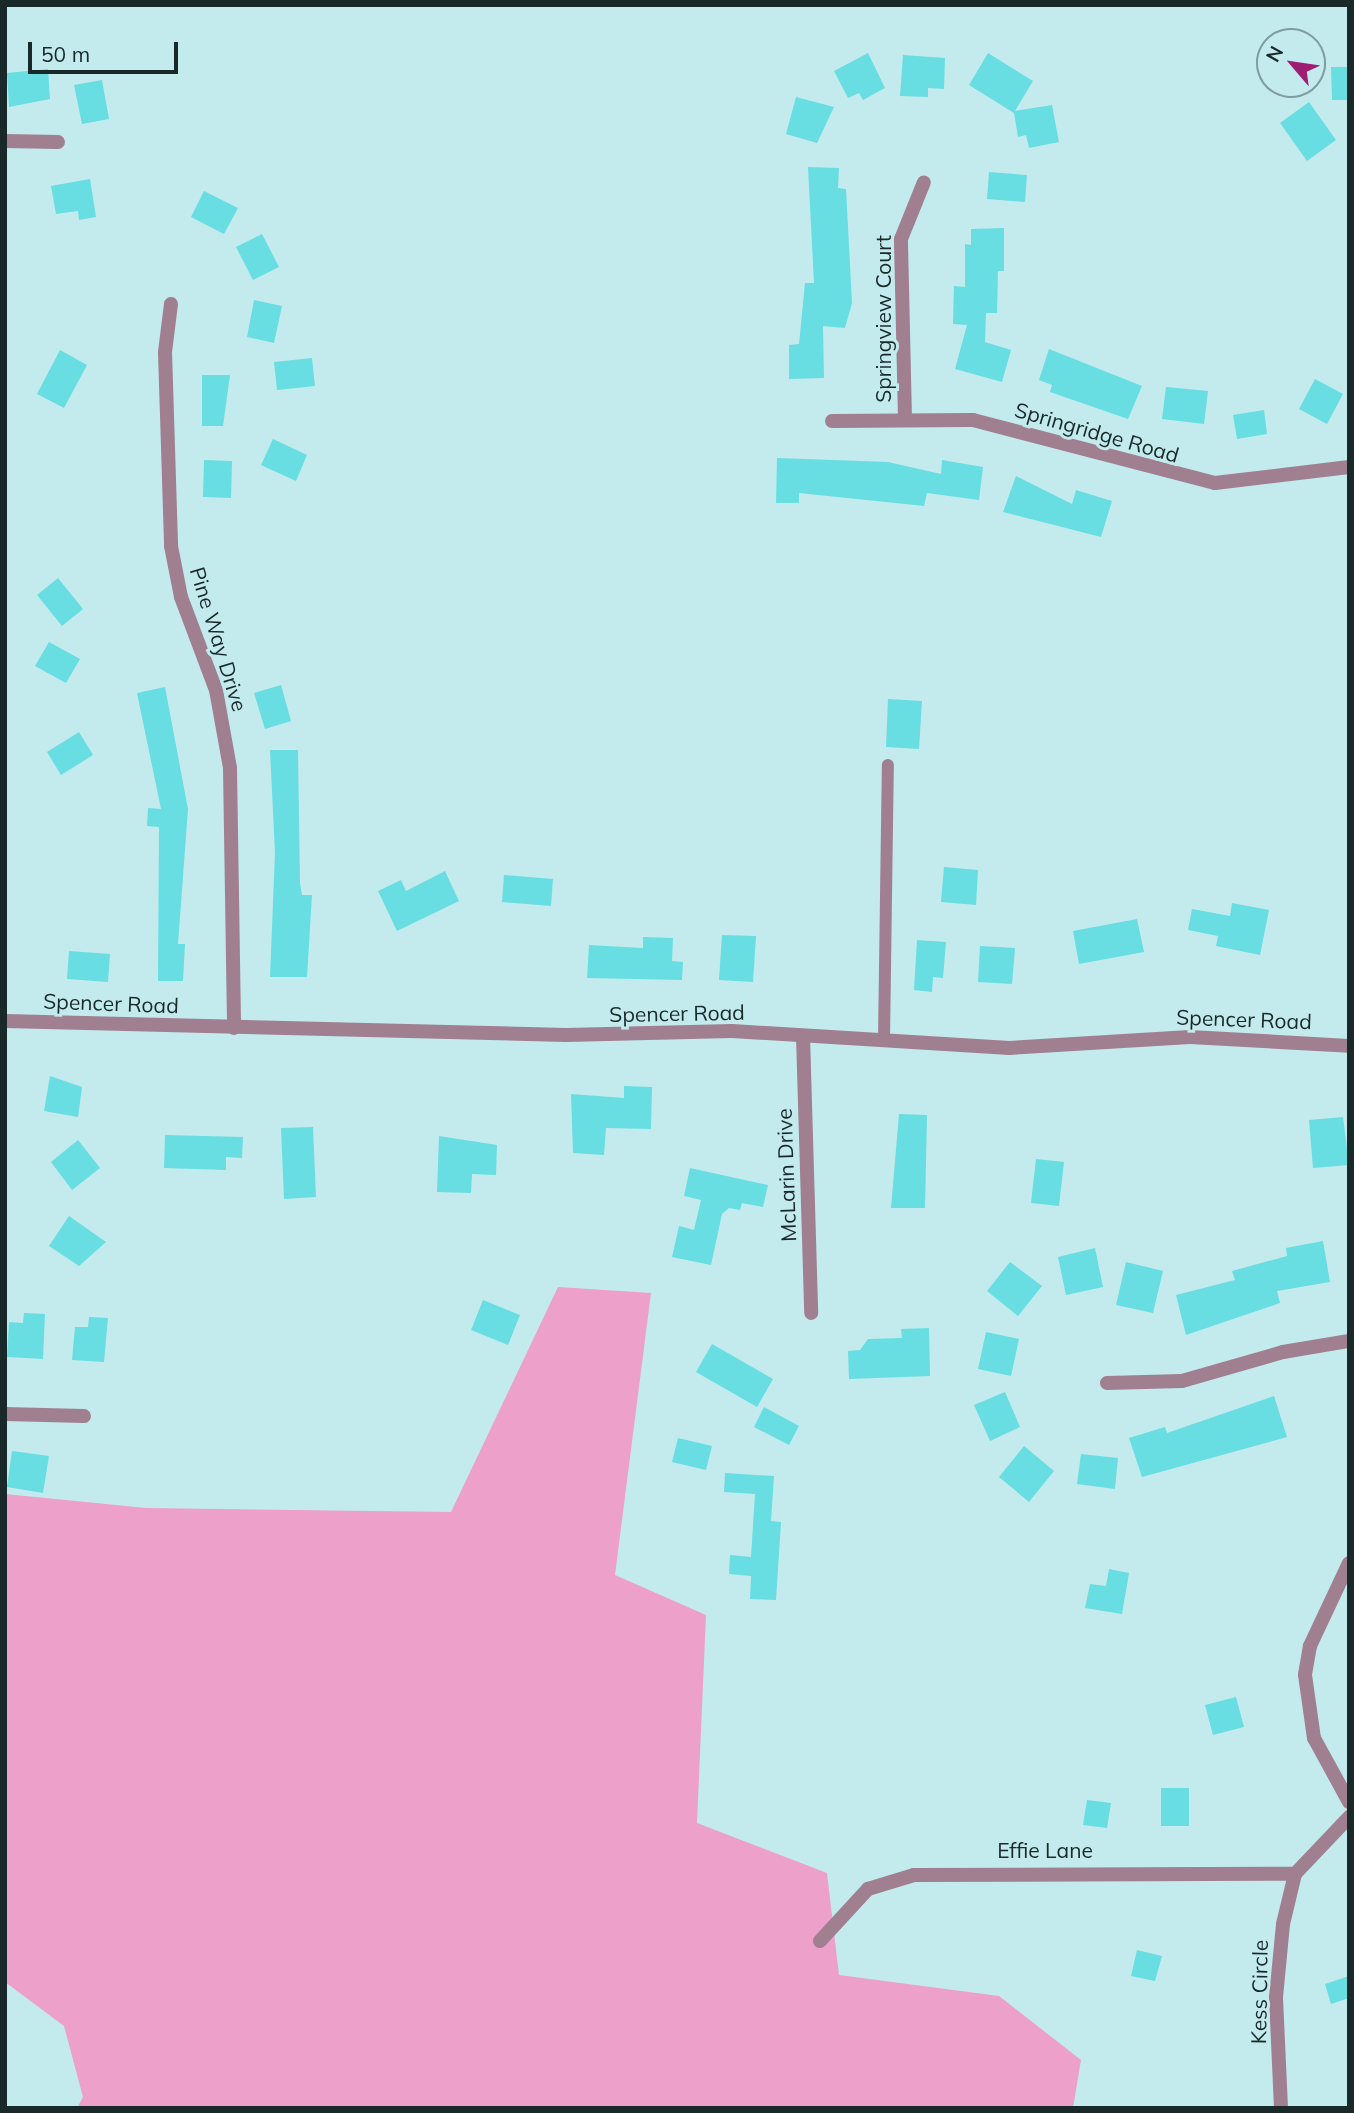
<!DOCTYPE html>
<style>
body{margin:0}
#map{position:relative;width:1354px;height:2113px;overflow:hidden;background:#c3ebed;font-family:Mulish,sans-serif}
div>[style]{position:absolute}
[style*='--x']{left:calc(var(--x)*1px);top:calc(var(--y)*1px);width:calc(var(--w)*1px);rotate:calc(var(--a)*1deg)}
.green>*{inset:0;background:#eca0ca}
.building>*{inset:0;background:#68dde2}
.lane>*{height:12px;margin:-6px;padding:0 6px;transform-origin:6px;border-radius:6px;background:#a07f90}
.street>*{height:14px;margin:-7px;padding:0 7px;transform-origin:7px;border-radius:7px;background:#a07f90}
span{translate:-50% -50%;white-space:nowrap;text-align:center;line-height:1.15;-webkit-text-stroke:6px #c3ebed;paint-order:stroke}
.street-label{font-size:21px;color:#192829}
.frame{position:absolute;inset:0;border:7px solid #192829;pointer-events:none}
.north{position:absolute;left:1256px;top:28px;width:70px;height:70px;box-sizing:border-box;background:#c3ebed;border:2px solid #7f9d9f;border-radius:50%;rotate:299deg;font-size:19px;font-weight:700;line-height:28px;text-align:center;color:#192829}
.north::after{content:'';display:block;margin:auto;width:24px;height:32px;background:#9d1e73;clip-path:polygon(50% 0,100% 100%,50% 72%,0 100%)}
.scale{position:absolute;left:28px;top:42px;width:150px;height:32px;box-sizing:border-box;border:4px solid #192829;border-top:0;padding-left:9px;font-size:21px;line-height:24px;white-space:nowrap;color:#192829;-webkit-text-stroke:5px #c3ebed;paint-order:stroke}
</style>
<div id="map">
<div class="green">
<div style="clip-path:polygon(558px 1287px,651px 1293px,615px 1575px,706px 1615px,697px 1823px,827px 1873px,839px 1975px,999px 1996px,1081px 2060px,1073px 2108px,77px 2108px,83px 2097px,64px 2026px,5px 1982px,5px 1494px,146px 1508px,451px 1512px)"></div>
</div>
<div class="building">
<div style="clip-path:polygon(868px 53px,885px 88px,863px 100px,859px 93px,848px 98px,834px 71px)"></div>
<div style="clip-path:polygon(988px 53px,1033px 81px,1015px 111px,1052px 105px,1059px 142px,1029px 148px,1026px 135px,1018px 137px,1014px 113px,969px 85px)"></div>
<div style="clip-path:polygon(903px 55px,945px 58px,944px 89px,928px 88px,928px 97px,900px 96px)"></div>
<div style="clip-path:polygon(1331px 67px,1349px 67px,1349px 100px,1332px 100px)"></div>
<div style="clip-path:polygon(48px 69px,50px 99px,9px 107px,7px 73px)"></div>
<div style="clip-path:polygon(102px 80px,109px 119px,82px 124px,74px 85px)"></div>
<div style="clip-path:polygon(796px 97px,834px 107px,817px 143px,786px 134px)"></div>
<div style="clip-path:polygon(1309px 102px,1336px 140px,1307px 161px,1280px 123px)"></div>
<div style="clip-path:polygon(808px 167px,839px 168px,838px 188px,846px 189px,852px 303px,845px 328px,823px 326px,824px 378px,789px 379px,789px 345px,799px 344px,805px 283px,814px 283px)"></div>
<div style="clip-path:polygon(989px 172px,1027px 175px,1025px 202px,987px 199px)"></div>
<div style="clip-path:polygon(90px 179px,96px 217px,79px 220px,78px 211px,56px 214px,51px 186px)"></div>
<div style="clip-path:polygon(204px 191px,238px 208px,224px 234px,191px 217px)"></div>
<div style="clip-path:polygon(1004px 228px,1004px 271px,998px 271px,997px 313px,986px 313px,985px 342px,1011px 350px,1002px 382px,955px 369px,967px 325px,953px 324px,954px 286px,965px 287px,965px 244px,971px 245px,971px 229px)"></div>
<div style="clip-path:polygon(262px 234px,279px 267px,253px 280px,236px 247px)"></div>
<div style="clip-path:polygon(254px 300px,282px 306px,274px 343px,247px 337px)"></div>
<div style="clip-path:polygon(1049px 349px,1142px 386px,1128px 419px,1050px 392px,1052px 385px,1039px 380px)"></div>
<div style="clip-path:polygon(60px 350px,87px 365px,64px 408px,37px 394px)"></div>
<div style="clip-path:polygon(312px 358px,315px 386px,277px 390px,274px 362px)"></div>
<div style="clip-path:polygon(202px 375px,230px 375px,223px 426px,202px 426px)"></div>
<div style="clip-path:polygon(1315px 379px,1343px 394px,1327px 424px,1299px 409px)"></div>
<div style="clip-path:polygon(1166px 387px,1208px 391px,1204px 424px,1162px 419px)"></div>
<div style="clip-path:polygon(1264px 410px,1267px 434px,1237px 439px,1233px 415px)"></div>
<div style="clip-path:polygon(273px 439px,307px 455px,296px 481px,261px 465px)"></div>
<div style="clip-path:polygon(777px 458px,888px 462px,941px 474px,942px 460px,983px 467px,979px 500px,927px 493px,924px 506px,799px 493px,799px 503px,776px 503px)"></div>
<div style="clip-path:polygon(204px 460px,232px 461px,231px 498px,203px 497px)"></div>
<div style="clip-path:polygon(1016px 476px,1072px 504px,1076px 490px,1112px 501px,1101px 537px,1003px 512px)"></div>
<div style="clip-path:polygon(58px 578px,83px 609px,62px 626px,37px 595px)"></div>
<div style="clip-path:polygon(49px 642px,80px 659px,66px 683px,35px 666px)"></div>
<div style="clip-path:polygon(281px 685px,291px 721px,265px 729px,254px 693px)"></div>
<div style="clip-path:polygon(165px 687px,188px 809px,178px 944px,185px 944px,183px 981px,158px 981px,159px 827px,147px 826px,148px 808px,161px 809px,137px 693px)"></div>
<div style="clip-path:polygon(888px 699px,922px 701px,919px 749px,886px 747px)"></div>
<div style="clip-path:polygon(79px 732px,93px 755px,61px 775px,47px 752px)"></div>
<div style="clip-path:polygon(270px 750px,298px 750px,300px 883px,302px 895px,312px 895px,307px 977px,270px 977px,275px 853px)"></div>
<div style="clip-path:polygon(944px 867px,978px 870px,976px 905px,941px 902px)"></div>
<div style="clip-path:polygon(445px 871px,459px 901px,397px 931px,378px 891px,401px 880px,406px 891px)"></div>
<div style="clip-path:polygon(504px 875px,553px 879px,551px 906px,502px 902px)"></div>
<div style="clip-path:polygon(1232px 903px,1269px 910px,1260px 955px,1216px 946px,1218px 936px,1188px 930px,1192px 909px,1230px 916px)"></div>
<div style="clip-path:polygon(1137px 919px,1144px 952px,1079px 964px,1073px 931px)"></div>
<div style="clip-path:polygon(722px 935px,756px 936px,753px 982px,719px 980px)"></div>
<div style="clip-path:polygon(643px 937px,673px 938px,672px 961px,683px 962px,682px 980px,587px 978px,589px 945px,643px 948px)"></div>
<div style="clip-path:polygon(917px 940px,946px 942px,943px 978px,933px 977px,932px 992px,914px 990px)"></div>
<div style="clip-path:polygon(980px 946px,1015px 948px,1012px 984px,978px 982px)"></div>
<div style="clip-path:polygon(69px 951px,110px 954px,108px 982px,67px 979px)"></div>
<div style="clip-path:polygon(50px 1076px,82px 1087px,78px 1117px,44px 1111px)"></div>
<div style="clip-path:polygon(624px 1086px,652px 1087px,651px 1129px,606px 1128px,604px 1155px,573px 1153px,571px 1094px,624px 1098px)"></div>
<div style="clip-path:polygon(899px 1114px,927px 1115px,925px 1208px,891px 1208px)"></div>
<div style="clip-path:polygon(1343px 1117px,1349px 1165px,1313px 1168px,1309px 1120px)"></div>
<div style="clip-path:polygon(313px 1127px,316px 1197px,284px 1199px,281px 1128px)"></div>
<div style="clip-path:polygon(165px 1135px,243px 1137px,242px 1158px,226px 1157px,226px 1170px,164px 1168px)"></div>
<div style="clip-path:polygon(439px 1136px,497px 1145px,496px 1175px,472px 1174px,471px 1193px,437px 1192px)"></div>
<div style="clip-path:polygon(78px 1140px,100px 1168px,72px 1190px,51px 1162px)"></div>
<div style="clip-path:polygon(1036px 1159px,1064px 1162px,1059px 1206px,1031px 1203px)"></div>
<div style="clip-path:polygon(690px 1168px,768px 1185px,763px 1207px,742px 1203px,740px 1210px,729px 1208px,722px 1214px,711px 1265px,672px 1257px,679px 1226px,694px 1230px,701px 1200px,684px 1196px)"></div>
<div style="clip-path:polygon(69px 1216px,106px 1242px,79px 1266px,49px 1246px)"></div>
<div style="clip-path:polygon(1323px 1241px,1330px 1282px,1277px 1291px,1280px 1303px,1186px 1335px,1176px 1295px,1235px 1280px,1232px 1271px,1287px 1256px,1286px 1248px)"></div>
<div style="clip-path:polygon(1095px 1248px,1103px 1287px,1066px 1295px,1058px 1257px)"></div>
<div style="clip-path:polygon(1010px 1262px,1042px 1286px,1018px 1316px,987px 1291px)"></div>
<div style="clip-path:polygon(1126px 1262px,1163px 1271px,1153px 1313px,1116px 1305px)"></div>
<div style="clip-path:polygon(483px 1300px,520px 1315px,508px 1345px,471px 1330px)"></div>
<div style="clip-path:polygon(24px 1313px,45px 1314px,43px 1359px,7px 1357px,9px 1322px,23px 1323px)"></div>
<div style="clip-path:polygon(89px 1317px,108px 1318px,104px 1362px,72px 1360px,75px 1327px,88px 1327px)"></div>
<div style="clip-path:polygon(929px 1328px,930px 1376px,849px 1379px,848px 1351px,860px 1350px,868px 1339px,902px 1338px,901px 1329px)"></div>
<div style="clip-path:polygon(986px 1332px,1019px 1339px,1011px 1376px,978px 1369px)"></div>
<div style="clip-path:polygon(712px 1344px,773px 1379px,757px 1407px,696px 1372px)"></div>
<div style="clip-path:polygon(1005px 1392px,1020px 1427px,990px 1441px,974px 1405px)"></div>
<div style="clip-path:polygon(1274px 1396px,1287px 1437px,1142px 1477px,1129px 1438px,1165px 1427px,1167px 1433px)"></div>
<div style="clip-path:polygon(764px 1407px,799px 1426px,789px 1445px,754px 1427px)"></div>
<div style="clip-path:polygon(678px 1438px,712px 1446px,706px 1470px,672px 1462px)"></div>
<div style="clip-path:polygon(1024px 1446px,1054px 1471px,1029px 1502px,999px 1477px)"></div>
<div style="clip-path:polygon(12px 1451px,49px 1456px,43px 1493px,7px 1487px)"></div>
<div style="clip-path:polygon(1081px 1454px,1118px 1458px,1115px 1489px,1077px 1484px)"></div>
<div style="clip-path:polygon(725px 1473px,774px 1476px,771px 1521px,781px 1522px,776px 1600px,750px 1599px,751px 1576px,729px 1574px,730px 1555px,751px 1557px,755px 1494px,724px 1492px)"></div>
<div style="clip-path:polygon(1109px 1569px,1129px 1573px,1122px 1614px,1085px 1608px,1090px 1584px,1106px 1586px)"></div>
<div style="clip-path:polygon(1236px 1697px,1244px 1727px,1213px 1735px,1205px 1705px)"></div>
<div style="clip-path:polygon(1161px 1788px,1189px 1788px,1189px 1826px,1161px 1826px)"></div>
<div style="clip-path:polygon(1087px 1800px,1111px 1803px,1107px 1828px,1083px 1825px)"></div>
<div style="clip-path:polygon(1137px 1950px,1162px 1956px,1155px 1981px,1131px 1976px)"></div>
<div style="clip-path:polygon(1349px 1976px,1349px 1998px,1331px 2004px,1325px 1984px)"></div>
</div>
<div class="lane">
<div style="--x:884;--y:1040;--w:275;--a:-89.2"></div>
</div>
<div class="street">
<div style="--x:5;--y:141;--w:53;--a:1.1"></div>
<div style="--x:171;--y:304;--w:48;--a:97.1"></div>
<div style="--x:165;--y:352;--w:194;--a:88.2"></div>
<div style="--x:171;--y:546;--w:52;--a:78.9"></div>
<div style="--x:181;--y:597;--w:99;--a:69.4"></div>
<div style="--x:216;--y:690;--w:79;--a:79.8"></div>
<div style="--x:230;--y:768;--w:260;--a:89.1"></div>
<div style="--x:905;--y:419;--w:180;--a:-91.3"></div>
<div style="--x:901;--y:239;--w:61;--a:-68"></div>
<div style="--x:832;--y:421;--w:141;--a:-0.4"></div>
<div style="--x:973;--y:420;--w:250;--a:14.6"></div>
<div style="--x:1215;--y:483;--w:135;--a:-6.8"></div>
<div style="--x:5;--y:1021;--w:561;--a:1.43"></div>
<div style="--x:566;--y:1035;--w:166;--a:-1.4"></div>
<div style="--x:732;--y:1031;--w:278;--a:3.5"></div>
<div style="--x:1009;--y:1048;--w:181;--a:-3.5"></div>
<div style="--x:1190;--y:1037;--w:159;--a:3.2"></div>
<div style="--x:803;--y:1036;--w:277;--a:88.3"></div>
<div style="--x:1107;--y:1383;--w:75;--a:-1.5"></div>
<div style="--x:1182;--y:1381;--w:105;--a:-16"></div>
<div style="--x:1283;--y:1352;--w:67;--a:-9.5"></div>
<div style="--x:5;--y:1414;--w:79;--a:1.5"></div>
<div style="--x:1349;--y:1563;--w:92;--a:115.2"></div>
<div style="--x:1310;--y:1646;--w:29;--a:100"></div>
<div style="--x:1305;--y:1675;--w:64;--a:81.9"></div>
<div style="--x:1314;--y:1738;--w:73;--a:61.3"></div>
<div style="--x:820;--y:1941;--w:71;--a:-47.3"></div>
<div style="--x:868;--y:1889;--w:48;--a:-16.9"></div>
<div style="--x:914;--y:1875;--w:381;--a:-0.2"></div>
<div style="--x:1281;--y:2108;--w:111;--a:-92.6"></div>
<div style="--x:1276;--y:1997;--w:73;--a:-84.5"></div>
<div style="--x:1283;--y:1924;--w:51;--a:-76.5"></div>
<div style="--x:1295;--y:1874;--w:79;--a:-46.5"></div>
</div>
<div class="street-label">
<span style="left:883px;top:319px;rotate:-90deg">Springview Court</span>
<span style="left:1097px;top:432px;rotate:16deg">Springridge Road</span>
<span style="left:219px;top:639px;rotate:73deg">Pine Way Drive</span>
<span style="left:111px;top:1003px;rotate:2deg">Spencer Road</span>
<span style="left:677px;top:1013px;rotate:-1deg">Spencer Road</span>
<span style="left:1244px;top:1019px;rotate:2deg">Spencer Road</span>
<span style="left:786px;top:1175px;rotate:-92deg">McLarin Drive</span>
<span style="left:1045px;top:1850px">Effie Lane</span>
<span style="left:1259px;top:1992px;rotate:-89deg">Kess Circle</span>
</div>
<div class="frame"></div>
<div class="north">N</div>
<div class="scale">50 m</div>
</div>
